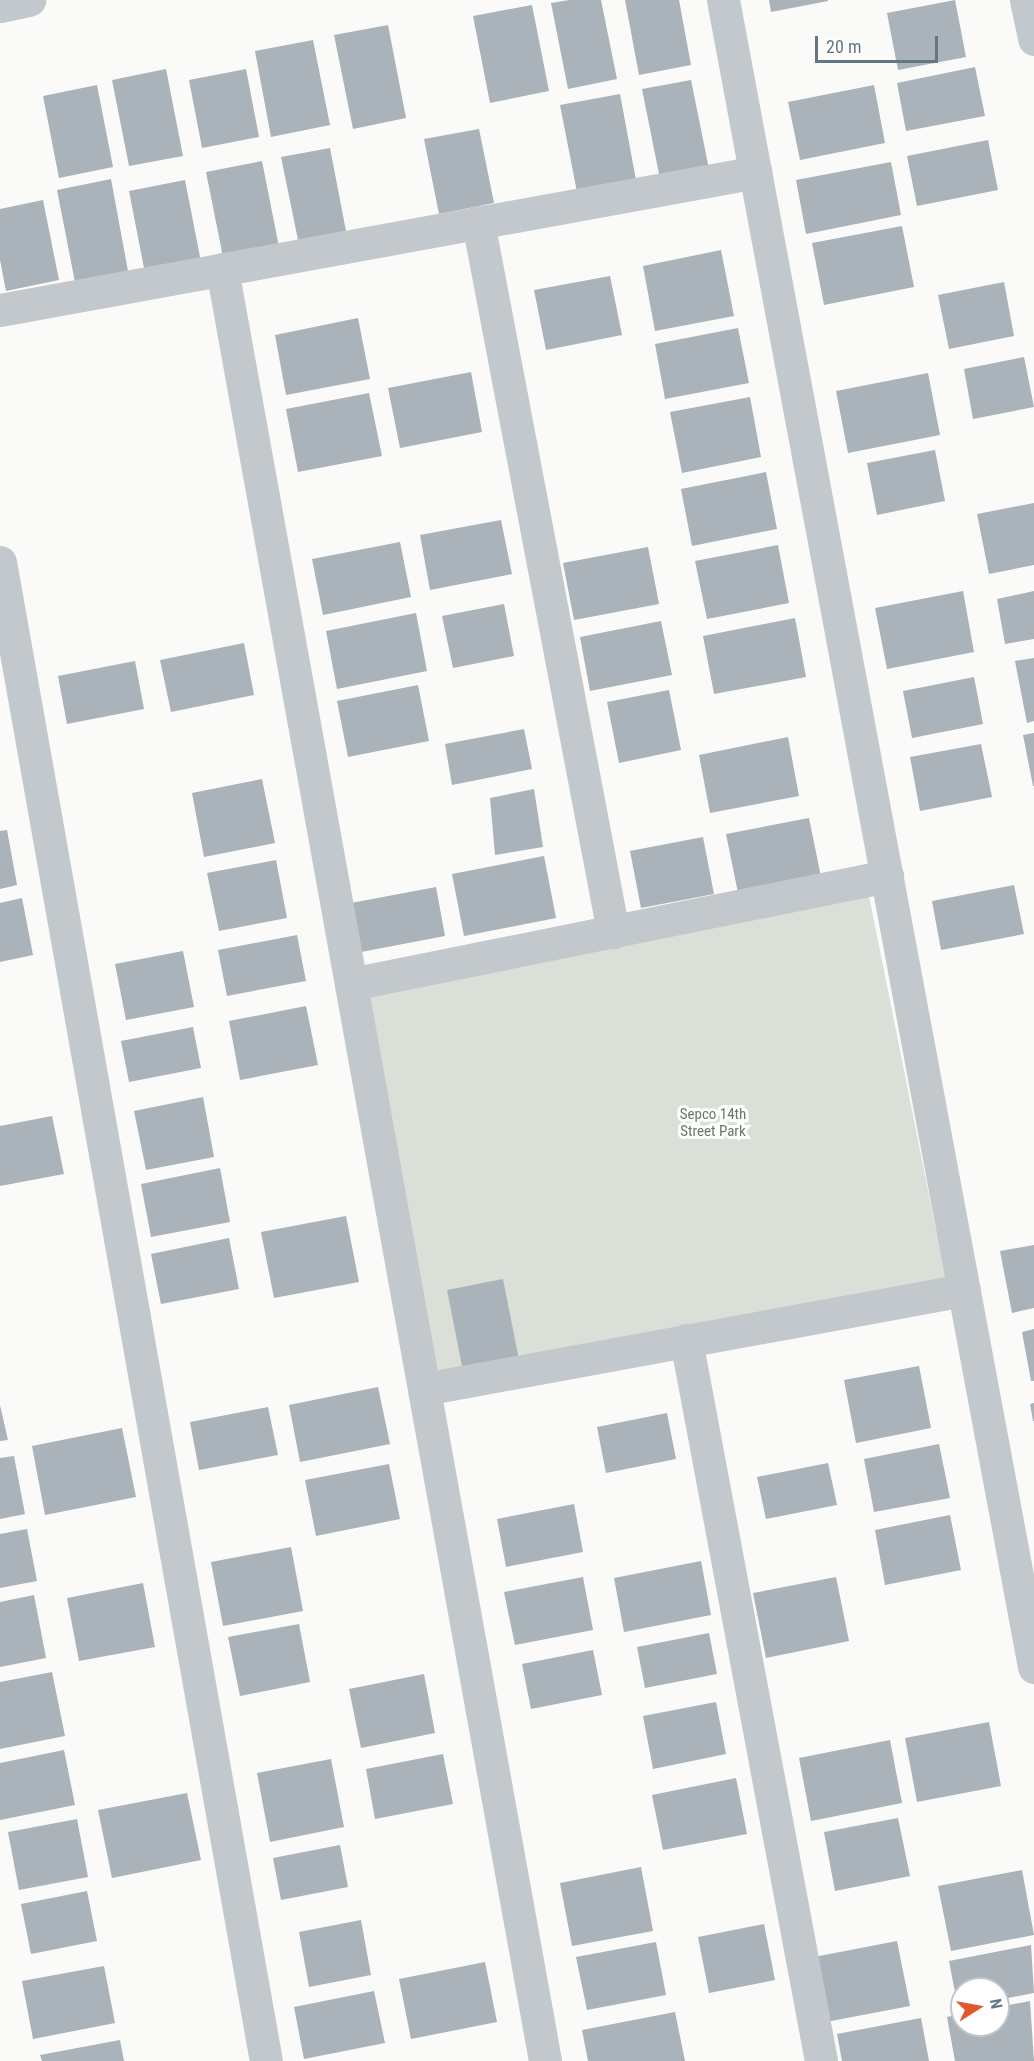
<!DOCTYPE html>
<style>
body{margin:0}
#map{position:relative;width:1034px;height:2061px;overflow:hidden;background:#fafaf8;font-family:"Roboto Condensed",sans-serif}
div>[style]{position:absolute}
[style*='--x']{left:calc(var(--x)*1px);top:calc(var(--y)*1px);width:calc(var(--w)*1px);rotate:calc(var(--a)*1deg)}
.green>*{inset:0;background:#dadfd7}
.building>*{inset:0;background:#aab3b9}
.minor>*{height:33px;margin:-16.5px;padding:0 16.5px;transform-origin:16.5px;border-radius:16.5px;background:#c3c8cc}
span{translate:-50% -50%;white-space:nowrap;text-align:center;line-height:1.15;-webkit-text-stroke:6px #fff;paint-order:stroke}
.park-label{font-size:15px;color:#687a64}
.north{position:absolute;left:950px;top:1977px;width:60px;height:60px;box-sizing:border-box;background:#fff;border:2px solid #c1c8cd;border-radius:50%;rotate:79deg;font-size:16px;font-weight:700;line-height:24px;text-align:center;color:#657683}
.north::after{content:'';display:block;margin:auto;width:21px;height:27px;background:#e4572e;clip-path:polygon(50% 0,100% 100%,50% 72%,0 100%)}
.scale{position:absolute;left:815px;top:36px;width:123px;height:27px;box-sizing:border-box;border:3px solid #657683;border-top:0;padding-left:8px;font-size:18px;line-height:21px;white-space:nowrap;color:#657683;-webkit-text-stroke:4px #fff;paint-order:stroke}
</style>
<div id="map">
<div class="green">
<div style="clip-path:polygon(868px 891px,946px 1280px,437px 1371px,364px 994px)"></div>
</div>
<div class="building">
<div style="clip-path:polygon(569px 0,601px 0,617px 79px,568px 89px,551px 3px)"></div>
<div style="clip-path:polygon(625px 0,679px 0,691px 65px,639px 75px)"></div>
<div style="clip-path:polygon(769px 0,828px 0,828px 1px,771px 12px)"></div>
<div style="clip-path:polygon(955px 0,966px 57px,898px 70px,887px 13px)"></div>
<div style="clip-path:polygon(532px 5px,549px 91px,490px 103px,473px 16px)"></div>
<div style="clip-path:polygon(388px 25px,406px 118px,353px 129px,334px 35px)"></div>
<div style="clip-path:polygon(313px 40px,330px 125px,271px 137px,255px 51px)"></div>
<div style="clip-path:polygon(975px 67px,985px 116px,906px 131px,897px 83px)"></div>
<div style="clip-path:polygon(166px 69px,183px 156px,129px 166px,112px 80px)"></div>
<div style="clip-path:polygon(246px 69px,259px 137px,202px 148px,189px 80px)"></div>
<div style="clip-path:polygon(691px 80px,709px 169px,660px 179px,642px 89px)"></div>
<div style="clip-path:polygon(97px 85px,113px 167px,59px 178px,43px 96px)"></div>
<div style="clip-path:polygon(874px 85px,885px 143px,800px 160px,788px 102px)"></div>
<div style="clip-path:polygon(620px 94px,636px 180px,577px 192px,560px 105px)"></div>
<div style="clip-path:polygon(479px 129px,494px 203px,439px 214px,424px 139px)"></div>
<div style="clip-path:polygon(988px 140px,998px 190px,917px 206px,907px 156px)"></div>
<div style="clip-path:polygon(330px 148px,346px 231px,298px 240px,281px 157px)"></div>
<div style="clip-path:polygon(262px 161px,279px 247px,223px 257px,206px 172px)"></div>
<div style="clip-path:polygon(891px 162px,901px 215px,806px 234px,796px 180px)"></div>
<div style="clip-path:polygon(111px 179px,128px 271px,75px 282px,57px 190px)"></div>
<div style="clip-path:polygon(185px 180px,201px 262px,145px 273px,129px 191px)"></div>
<div style="clip-path:polygon(43px 200px,59px 280px,6px 291px,0 260px,0 209px)"></div>
<div style="clip-path:polygon(902px 226px,914px 287px,824px 305px,812px 243px)"></div>
<div style="clip-path:polygon(721px 250px,734px 316px,655px 331px,643px 266px)"></div>
<div style="clip-path:polygon(610px 276px,622px 335px,546px 350px,534px 290px)"></div>
<div style="clip-path:polygon(1004px 282px,1014px 336px,949px 349px,938px 295px)"></div>
<div style="clip-path:polygon(358px 318px,370px 379px,286px 395px,275px 335px)"></div>
<div style="clip-path:polygon(738px 328px,749px 383px,665px 399px,655px 344px)"></div>
<div style="clip-path:polygon(1024px 357px,1034px 407px,973px 419px,964px 369px)"></div>
<div style="clip-path:polygon(471px 372px,482px 432px,400px 448px,388px 388px)"></div>
<div style="clip-path:polygon(928px 373px,940px 435px,848px 453px,836px 391px)"></div>
<div style="clip-path:polygon(369px 393px,382px 456px,298px 472px,286px 409px)"></div>
<div style="clip-path:polygon(750px 397px,761px 457px,682px 473px,670px 412px)"></div>
<div style="clip-path:polygon(935px 450px,945px 501px,877px 515px,867px 463px)"></div>
<div style="clip-path:polygon(766px 472px,777px 529px,692px 546px,681px 489px)"></div>
<div style="clip-path:polygon(1034px 503px,1034px 565px,989px 574px,977px 514px)"></div>
<div style="clip-path:polygon(501px 520px,512px 574px,430px 590px,420px 535px)"></div>
<div style="clip-path:polygon(400px 542px,411px 597px,323px 615px,312px 559px)"></div>
<div style="clip-path:polygon(778px 545px,789px 603px,707px 619px,695px 561px)"></div>
<div style="clip-path:polygon(648px 547px,659px 604px,574px 620px,563px 563px)"></div>
<div style="clip-path:polygon(963px 591px,974px 652px,887px 669px,875px 608px)"></div>
<div style="clip-path:polygon(1034px 591px,1034px 639px,1005px 644px,997px 599px)"></div>
<div style="clip-path:polygon(504px 604px,514px 656px,453px 668px,442px 616px)"></div>
<div style="clip-path:polygon(416px 613px,427px 671px,337px 689px,326px 631px)"></div>
<div style="clip-path:polygon(795px 618px,806px 677px,714px 694px,703px 636px)"></div>
<div style="clip-path:polygon(661px 621px,672px 675px,590px 691px,580px 637px)"></div>
<div style="clip-path:polygon(244px 643px,254px 695px,171px 712px,160px 660px)"></div>
<div style="clip-path:polygon(1034px 658px,1034px 721px,1027px 723px,1015px 661px)"></div>
<div style="clip-path:polygon(135px 661px,144px 709px,67px 724px,58px 676px)"></div>
<div style="clip-path:polygon(974px 677px,983px 724px,912px 738px,903px 691px)"></div>
<div style="clip-path:polygon(418px 685px,429px 741px,348px 757px,337px 701px)"></div>
<div style="clip-path:polygon(669px 690px,681px 750px,619px 763px,607px 702px)"></div>
<div style="clip-path:polygon(524px 729px,532px 769px,452px 785px,445px 744px)"></div>
<div style="clip-path:polygon(1034px 733px,1034px 786px,1033px 786px,1023px 735px)"></div>
<div style="clip-path:polygon(788px 737px,799px 796px,710px 813px,699px 755px)"></div>
<div style="clip-path:polygon(981px 744px,992px 797px,920px 811px,910px 757px)"></div>
<div style="clip-path:polygon(262px 779px,275px 843px,204px 857px,192px 793px)"></div>
<div style="clip-path:polygon(534px 789px,543px 847px,495px 855px,490px 798px)"></div>
<div style="clip-path:polygon(809px 818px,821px 877px,738px 893px,726px 834px)"></div>
<div style="clip-path:polygon(7px 830px,17px 885px,0 889px,0 831px)"></div>
<div style="clip-path:polygon(703px 837px,714px 894px,641px 908px,630px 851px)"></div>
<div style="clip-path:polygon(544px 856px,556px 918px,464px 936px,452px 874px)"></div>
<div style="clip-path:polygon(276px 860px,287px 918px,219px 931px,207px 873px)"></div>
<div style="clip-path:polygon(1014px 885px,1024px 934px,941px 950px,932px 901px)"></div>
<div style="clip-path:polygon(436px 887px,445px 936px,361px 952px,351px 903px)"></div>
<div style="clip-path:polygon(22px 898px,33px 955px,0 962px,0 903px)"></div>
<div style="clip-path:polygon(297px 935px,306px 981px,227px 996px,218px 950px)"></div>
<div style="clip-path:polygon(183px 951px,194px 1007px,126px 1020px,115px 964px)"></div>
<div style="clip-path:polygon(306px 1006px,318px 1065px,240px 1080px,229px 1021px)"></div>
<div style="clip-path:polygon(193px 1027px,201px 1068px,129px 1082px,121px 1041px)"></div>
<div style="clip-path:polygon(203px 1097px,214px 1157px,146px 1170px,134px 1111px)"></div>
<div style="clip-path:polygon(52px 1116px,64px 1174px,0 1186px,0 1126px)"></div>
<div style="clip-path:polygon(220px 1168px,230px 1222px,151px 1237px,141px 1184px)"></div>
<div style="clip-path:polygon(346px 1216px,359px 1282px,274px 1298px,261px 1232px)"></div>
<div style="clip-path:polygon(229px 1238px,239px 1289px,161px 1304px,151px 1254px)"></div>
<div style="clip-path:polygon(1034px 1245px,1034px 1308px,1012px 1313px,1000px 1251px)"></div>
<div style="clip-path:polygon(503px 1279px,519px 1360px,463px 1371px,447px 1290px)"></div>
<div style="clip-path:polygon(1034px 1329px,1034px 1381px,1031px 1381px,1022px 1332px)"></div>
<div style="clip-path:polygon(919px 1366px,931px 1428px,856px 1443px,844px 1380px)"></div>
<div style="clip-path:polygon(378px 1387px,390px 1444px,300px 1462px,289px 1405px)"></div>
<div style="clip-path:polygon(1034px 1403px,1034px 1421px,1033px 1421px,1030px 1404px)"></div>
<div style="clip-path:polygon(0 1405px,8px 1440px,0 1441px)"></div>
<div style="clip-path:polygon(268px 1407px,278px 1455px,199px 1470px,190px 1422px)"></div>
<div style="clip-path:polygon(667px 1413px,676px 1459px,606px 1473px,597px 1427px)"></div>
<div style="clip-path:polygon(122px 1428px,136px 1497px,45px 1515px,32px 1446px)"></div>
<div style="clip-path:polygon(939px 1444px,950px 1498px,874px 1512px,864px 1459px)"></div>
<div style="clip-path:polygon(14px 1456px,25px 1514px,0 1519px,0 1458px)"></div>
<div style="clip-path:polygon(828px 1463px,837px 1505px,766px 1519px,757px 1477px)"></div>
<div style="clip-path:polygon(389px 1464px,400px 1519px,316px 1536px,305px 1480px)"></div>
<div style="clip-path:polygon(574px 1504px,583px 1552px,506px 1567px,497px 1519px)"></div>
<div style="clip-path:polygon(950px 1515px,961px 1570px,885px 1585px,875px 1530px)"></div>
<div style="clip-path:polygon(27px 1529px,37px 1581px,0 1588px,0 1534px)"></div>
<div style="clip-path:polygon(291px 1547px,303px 1611px,223px 1626px,211px 1562px)"></div>
<div style="clip-path:polygon(701px 1561px,711px 1615px,624px 1632px,614px 1578px)"></div>
<div style="clip-path:polygon(583px 1577px,593px 1630px,515px 1645px,504px 1592px)"></div>
<div style="clip-path:polygon(836px 1577px,849px 1641px,766px 1658px,753px 1593px)"></div>
<div style="clip-path:polygon(143px 1583px,155px 1647px,79px 1661px,67px 1598px)"></div>
<div style="clip-path:polygon(34px 1595px,46px 1658px,0 1667px,0 1602px)"></div>
<div style="clip-path:polygon(299px 1624px,310px 1682px,240px 1696px,228px 1637px)"></div>
<div style="clip-path:polygon(709px 1633px,717px 1674px,645px 1688px,637px 1647px)"></div>
<div style="clip-path:polygon(593px 1650px,602px 1695px,531px 1709px,522px 1664px)"></div>
<div style="clip-path:polygon(52px 1672px,65px 1736px,0 1749px,0 1682px)"></div>
<div style="clip-path:polygon(424px 1674px,435px 1733px,361px 1748px,349px 1689px)"></div>
<div style="clip-path:polygon(716px 1702px,726px 1754px,653px 1769px,643px 1716px)"></div>
<div style="clip-path:polygon(989px 1722px,1001px 1786px,917px 1802px,905px 1738px)"></div>
<div style="clip-path:polygon(890px 1740px,902px 1803px,811px 1821px,799px 1758px)"></div>
<div style="clip-path:polygon(64px 1750px,75px 1805px,0 1820px,0 1763px)"></div>
<div style="clip-path:polygon(443px 1754px,453px 1804px,375px 1819px,366px 1769px)"></div>
<div style="clip-path:polygon(331px 1759px,344px 1827px,270px 1842px,257px 1773px)"></div>
<div style="clip-path:polygon(736px 1778px,747px 1834px,663px 1850px,652px 1795px)"></div>
<div style="clip-path:polygon(187px 1793px,201px 1860px,112px 1878px,98px 1810px)"></div>
<div style="clip-path:polygon(898px 1818px,910px 1876px,835px 1891px,824px 1832px)"></div>
<div style="clip-path:polygon(77px 1819px,88px 1877px,19px 1890px,8px 1832px)"></div>
<div style="clip-path:polygon(340px 1845px,348px 1887px,281px 1900px,273px 1858px)"></div>
<div style="clip-path:polygon(641px 1867px,653px 1931px,572px 1946px,560px 1883px)"></div>
<div style="clip-path:polygon(1022px 1870px,1034px 1935px,951px 1951px,938px 1886px)"></div>
<div style="clip-path:polygon(87px 1891px,97px 1941px,31px 1954px,21px 1904px)"></div>
<div style="clip-path:polygon(361px 1920px,371px 1975px,309px 1987px,299px 1932px)"></div>
<div style="clip-path:polygon(764px 1924px,775px 1980px,709px 1993px,698px 1937px)"></div>
<div style="clip-path:polygon(897px 1941px,910px 2006px,826px 2022px,814px 1957px)"></div>
<div style="clip-path:polygon(656px 1942px,666px 1995px,587px 2010px,576px 1957px)"></div>
<div style="clip-path:polygon(1031px 1945px,1034px 1993px,998px 2000px,998px 1989px,962px 1989px,962px 2007px,958px 2008px,949px 1961px)"></div>
<div style="clip-path:polygon(485px 1962px,497px 2022px,411px 2039px,399px 1979px)"></div>
<div style="clip-path:polygon(104px 1966px,115px 2023px,33px 2039px,22px 1981px)"></div>
<div style="clip-path:polygon(374px 1991px,385px 2043px,304px 2059px,294px 2007px)"></div>
<div style="clip-path:polygon(1030px 2001px,1034px 2061px,955px 2061px,947px 2017px,962px 2014px,962px 2025px,998px 2025px,998px 2007px)"></div>
<div style="clip-path:polygon(675px 2012px,685px 2061px,588px 2061px,582px 2030px)"></div>
<div style="clip-path:polygon(921px 2018px,929px 2061px,842px 2061px,837px 2034px)"></div>
<div style="clip-path:polygon(120px 2040px,124px 2061px,42px 2061px,40px 2055px)"></div>
</div>
<div class="minor">
<div style="--x:723;--y:0;--w:1696;--a:79.43"></div>
<div style="--x:1026;--y:0;--w:40;--a:78"></div>
<div style="--x:0;--y:6;--w:30;--a:-12"></div>
<div style="--x:478;--y:222;--w:723;--a:79.23"></div>
<div style="--x:222;--y:269;--w:1821;--a:79.78"></div>
<div style="--x:0;--y:310;--w:768;--a:-10.34"></div>
<div style="--x:0;--y:562;--w:1522;--a:79.94"></div>
<div style="--x:351;--y:984;--w:547;--a:-11.39"></div>
<div style="--x:686;--y:1340;--w:734;--a:79.39"></div>
<div style="--x:424;--y:1389;--w:549;--a:-10.39"></div>
</div>
<div class="park-label">
<span style="left:713px;top:1123px">Sepco 14th<br>Street Park</span>
</div>
<div class="north">N</div>
<div class="scale">20 m</div>
</div>
